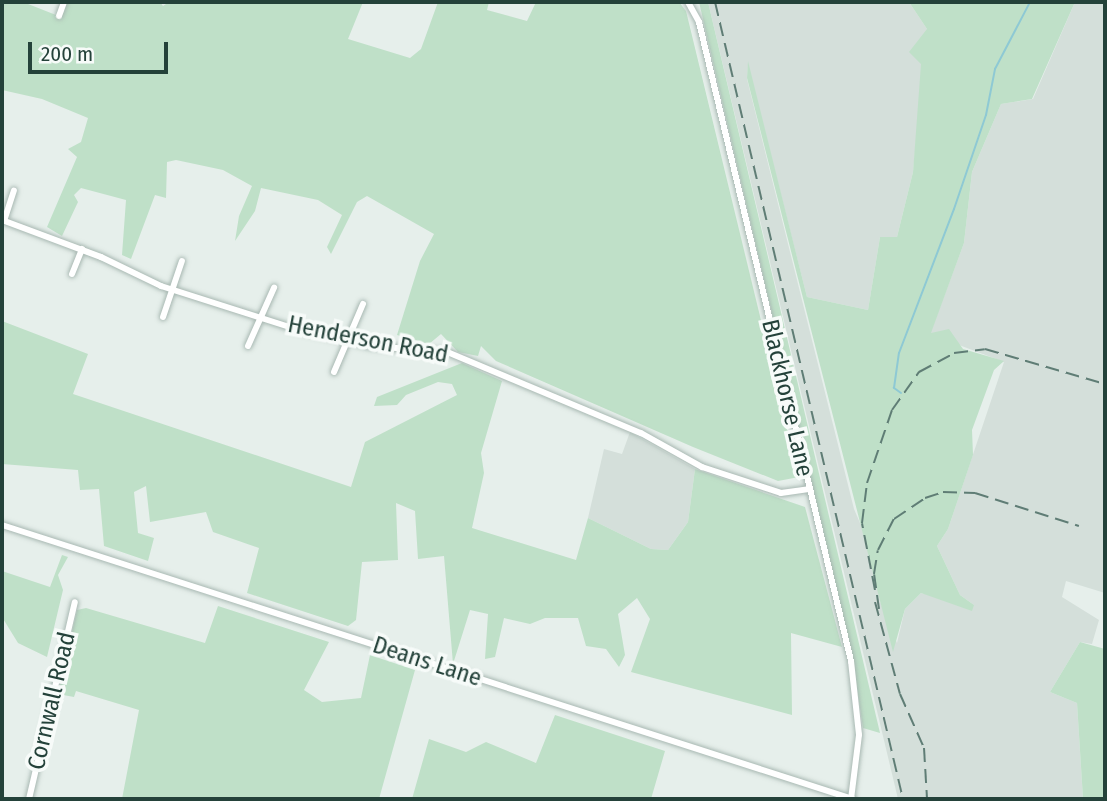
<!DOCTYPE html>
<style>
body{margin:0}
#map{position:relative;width:1107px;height:801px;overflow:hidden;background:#e6efeb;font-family:"Fira Sans Condensed",sans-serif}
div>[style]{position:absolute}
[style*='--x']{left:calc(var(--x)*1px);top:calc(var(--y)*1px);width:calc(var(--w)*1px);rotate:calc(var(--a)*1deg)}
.built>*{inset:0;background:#d4dfda}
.green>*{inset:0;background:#bfe0c8}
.stream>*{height:2px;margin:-1px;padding:0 1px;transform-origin:1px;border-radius:1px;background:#8ec9d4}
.roads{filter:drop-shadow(0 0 2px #a8b8b2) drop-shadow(0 0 2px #a8b8b2)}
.minor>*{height:6px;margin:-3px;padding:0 3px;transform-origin:3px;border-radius:3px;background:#fff}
.rail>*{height:2px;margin-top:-1px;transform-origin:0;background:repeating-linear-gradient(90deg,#5f7d75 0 14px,transparent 0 21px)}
span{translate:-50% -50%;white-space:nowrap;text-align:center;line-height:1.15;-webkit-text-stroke:7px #f7fbf9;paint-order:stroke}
.street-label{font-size:24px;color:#24423a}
.frame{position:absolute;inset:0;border:4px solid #24423a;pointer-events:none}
.scale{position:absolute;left:28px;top:42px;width:140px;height:32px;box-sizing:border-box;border:4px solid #24423a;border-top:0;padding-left:9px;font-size:21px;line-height:24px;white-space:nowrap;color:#24423a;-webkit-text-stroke:5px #f7fbf9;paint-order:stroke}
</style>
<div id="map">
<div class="built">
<div style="clip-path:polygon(708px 2px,909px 2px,927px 29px,913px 172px,897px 237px,880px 237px,868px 310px,807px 297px,748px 65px,747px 79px,854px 509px,866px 537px,881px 604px,897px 643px,905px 609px,921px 593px,974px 605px,960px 595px,937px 546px,948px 529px,1004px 362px,930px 334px,964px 243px,972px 172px,1001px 104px,1033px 99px,1075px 2px,1105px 2px,1105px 593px,1066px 581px,1062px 597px,1099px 620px,1092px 644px,1080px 642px,1050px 692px,1077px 703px,1083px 799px,898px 799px)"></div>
<div style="clip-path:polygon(630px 432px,695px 469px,688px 522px,668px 550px,651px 549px,588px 518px,604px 449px,622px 454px)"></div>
</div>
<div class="green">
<div style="clip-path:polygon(2px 2px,23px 2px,56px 15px,61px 2px,160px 2px,163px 6px,169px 2px,363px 2px,348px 39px,410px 58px,421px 49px,438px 2px,489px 2px,487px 10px,527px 21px,536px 2px,679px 2px,686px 11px,799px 477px,778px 481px,693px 447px,496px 361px,481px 346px,478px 356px,458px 352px,441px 334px,429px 344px,397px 335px,420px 261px,434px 234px,367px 196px,357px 202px,331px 254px,327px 247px,342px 215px,318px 200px,261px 188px,255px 211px,235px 241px,239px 216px,252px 186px,223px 170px,176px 160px,167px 162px,166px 198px,155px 195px,131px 259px,122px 255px,126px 200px,81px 188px,74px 195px,78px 202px,62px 236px,47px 227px,77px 157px,68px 149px,81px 142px,88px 118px,42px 99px,2px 90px)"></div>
<div style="clip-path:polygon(699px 2px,708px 2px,880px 733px,863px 728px,852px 654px)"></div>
<div style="clip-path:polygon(909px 2px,1075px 2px,1032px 99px,1001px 104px,972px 172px,964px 243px,931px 333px,949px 329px,963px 349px,1004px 361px,994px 370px,972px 430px,973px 455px,948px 529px,937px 546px,960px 595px,974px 605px,972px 611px,921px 593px,905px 609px,893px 652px,747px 78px,748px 61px,807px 297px,868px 310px,880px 237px,897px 237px,913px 172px,921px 64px,909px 52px,927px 29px)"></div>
<div style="clip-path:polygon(2px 321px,88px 354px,73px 394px,351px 487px,365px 442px,457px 395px,452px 384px,438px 382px,406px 395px,397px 405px,374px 406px,377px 397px,462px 363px,502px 381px,481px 453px,484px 473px,472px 528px,576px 560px,588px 518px,651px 549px,668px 550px,688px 522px,695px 469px,805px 507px,842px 647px,791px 633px,792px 715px,631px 672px,650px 619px,637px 598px,618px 614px,625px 655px,619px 667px,606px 649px,586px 646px,578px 618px,545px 618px,530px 624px,504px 618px,495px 657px,485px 659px,488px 614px,470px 610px,453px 664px,444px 556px,418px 559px,415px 511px,396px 503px,398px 560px,362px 562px,356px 620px,348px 626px,247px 593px,259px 548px,213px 532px,206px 512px,150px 522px,146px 486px,134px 492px,138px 533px,154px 538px,148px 561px,104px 546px,99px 489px,80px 490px,78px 470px,2px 464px)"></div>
<div style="clip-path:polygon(62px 555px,68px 557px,58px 575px,63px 590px,47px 657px,18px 643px,2px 617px,2px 571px,50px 587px)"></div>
<div style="clip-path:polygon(218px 606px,329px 642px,304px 690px,322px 702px,361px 698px,370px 655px,415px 670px,379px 799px,122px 799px,139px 710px,76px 691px,74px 697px,58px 694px,77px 610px,86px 608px,205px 643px)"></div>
<div style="clip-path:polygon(1080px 642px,1105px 649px,1105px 799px,1083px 799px,1077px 703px,1050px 692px)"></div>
<div style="clip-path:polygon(555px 715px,665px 751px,651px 799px,412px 799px,429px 739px,466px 752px,486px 742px,536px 763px)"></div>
</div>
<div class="stream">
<div style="--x:901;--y:393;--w:9;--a:-144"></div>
<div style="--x:894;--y:388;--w:35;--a:-82"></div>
<div style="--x:899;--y:353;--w:154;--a:-69.1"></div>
<div style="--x:954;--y:209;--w:99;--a:-71.2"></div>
<div style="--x:986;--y:115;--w:47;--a:-78.9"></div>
<div style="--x:995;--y:69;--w:76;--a:-62.4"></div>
</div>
<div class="roads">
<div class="minor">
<div style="--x:688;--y:2;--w:23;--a:61"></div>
<div style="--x:699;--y:22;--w:657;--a:76.62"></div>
<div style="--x:851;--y:661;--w:74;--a:83.8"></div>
<div style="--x:859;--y:735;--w:64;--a:97.1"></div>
<div style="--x:59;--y:16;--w:15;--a:-70"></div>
<div style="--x:2;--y:220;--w:106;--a:20.5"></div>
<div style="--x:101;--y:257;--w:67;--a:25.8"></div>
<div style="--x:161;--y:286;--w:139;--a:17.7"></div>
<div style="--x:293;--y:328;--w:80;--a:13"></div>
<div style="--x:371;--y:346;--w:76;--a:4.5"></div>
<div style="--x:447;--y:352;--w:210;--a:22.7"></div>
<div style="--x:641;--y:433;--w:70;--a:29.1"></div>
<div style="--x:702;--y:467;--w:83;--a:18.2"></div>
<div style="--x:781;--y:493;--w:28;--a:-8"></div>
<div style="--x:4;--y:221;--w:32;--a:-72"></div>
<div style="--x:72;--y:274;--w:27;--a:-68"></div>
<div style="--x:163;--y:317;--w:59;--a:-71.3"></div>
<div style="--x:248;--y:346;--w:64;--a:-65.9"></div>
<div style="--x:334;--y:372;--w:74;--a:-66.9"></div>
<div style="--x:2;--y:525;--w:894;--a:17.85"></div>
<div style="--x:29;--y:799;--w:202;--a:-76.9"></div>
</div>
</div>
<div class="rail">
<div style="--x:715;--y:2;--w:819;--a:76.73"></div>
<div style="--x:875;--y:590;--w:68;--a:-101"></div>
<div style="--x:862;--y:523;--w:40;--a:-82.9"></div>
<div style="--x:867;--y:483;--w:77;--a:-71.1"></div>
<div style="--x:892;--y:410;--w:47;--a:-54.6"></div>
<div style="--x:919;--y:372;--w:40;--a:-28"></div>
<div style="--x:954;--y:353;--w:31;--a:-7"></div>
<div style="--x:985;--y:349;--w:125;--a:16.3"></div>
<div style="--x:875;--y:602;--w:95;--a:74.8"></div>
<div style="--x:900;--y:694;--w:59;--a:66"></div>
<div style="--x:924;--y:748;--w:51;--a:86.6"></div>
<div style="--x:879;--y:609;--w:35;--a:-98"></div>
<div style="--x:874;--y:574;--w:24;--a:-81"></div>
<div style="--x:878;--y:550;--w:35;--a:-63"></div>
<div style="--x:894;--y:519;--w:37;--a:-34"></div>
<div style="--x:925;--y:498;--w:19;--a:-18"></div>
<div style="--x:943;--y:492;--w:32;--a:2"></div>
<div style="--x:975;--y:493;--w:109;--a:17.6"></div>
</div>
<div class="street-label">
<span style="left:368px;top:340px;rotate:11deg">Henderson Road</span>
<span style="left:787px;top:398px;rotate:77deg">Blackhorse Lane</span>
<span style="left:427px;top:662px;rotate:18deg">Deans Lane</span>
<span style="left:52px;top:701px;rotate:-77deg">Cornwall Road</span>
</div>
<div class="frame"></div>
<div class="scale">200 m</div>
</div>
